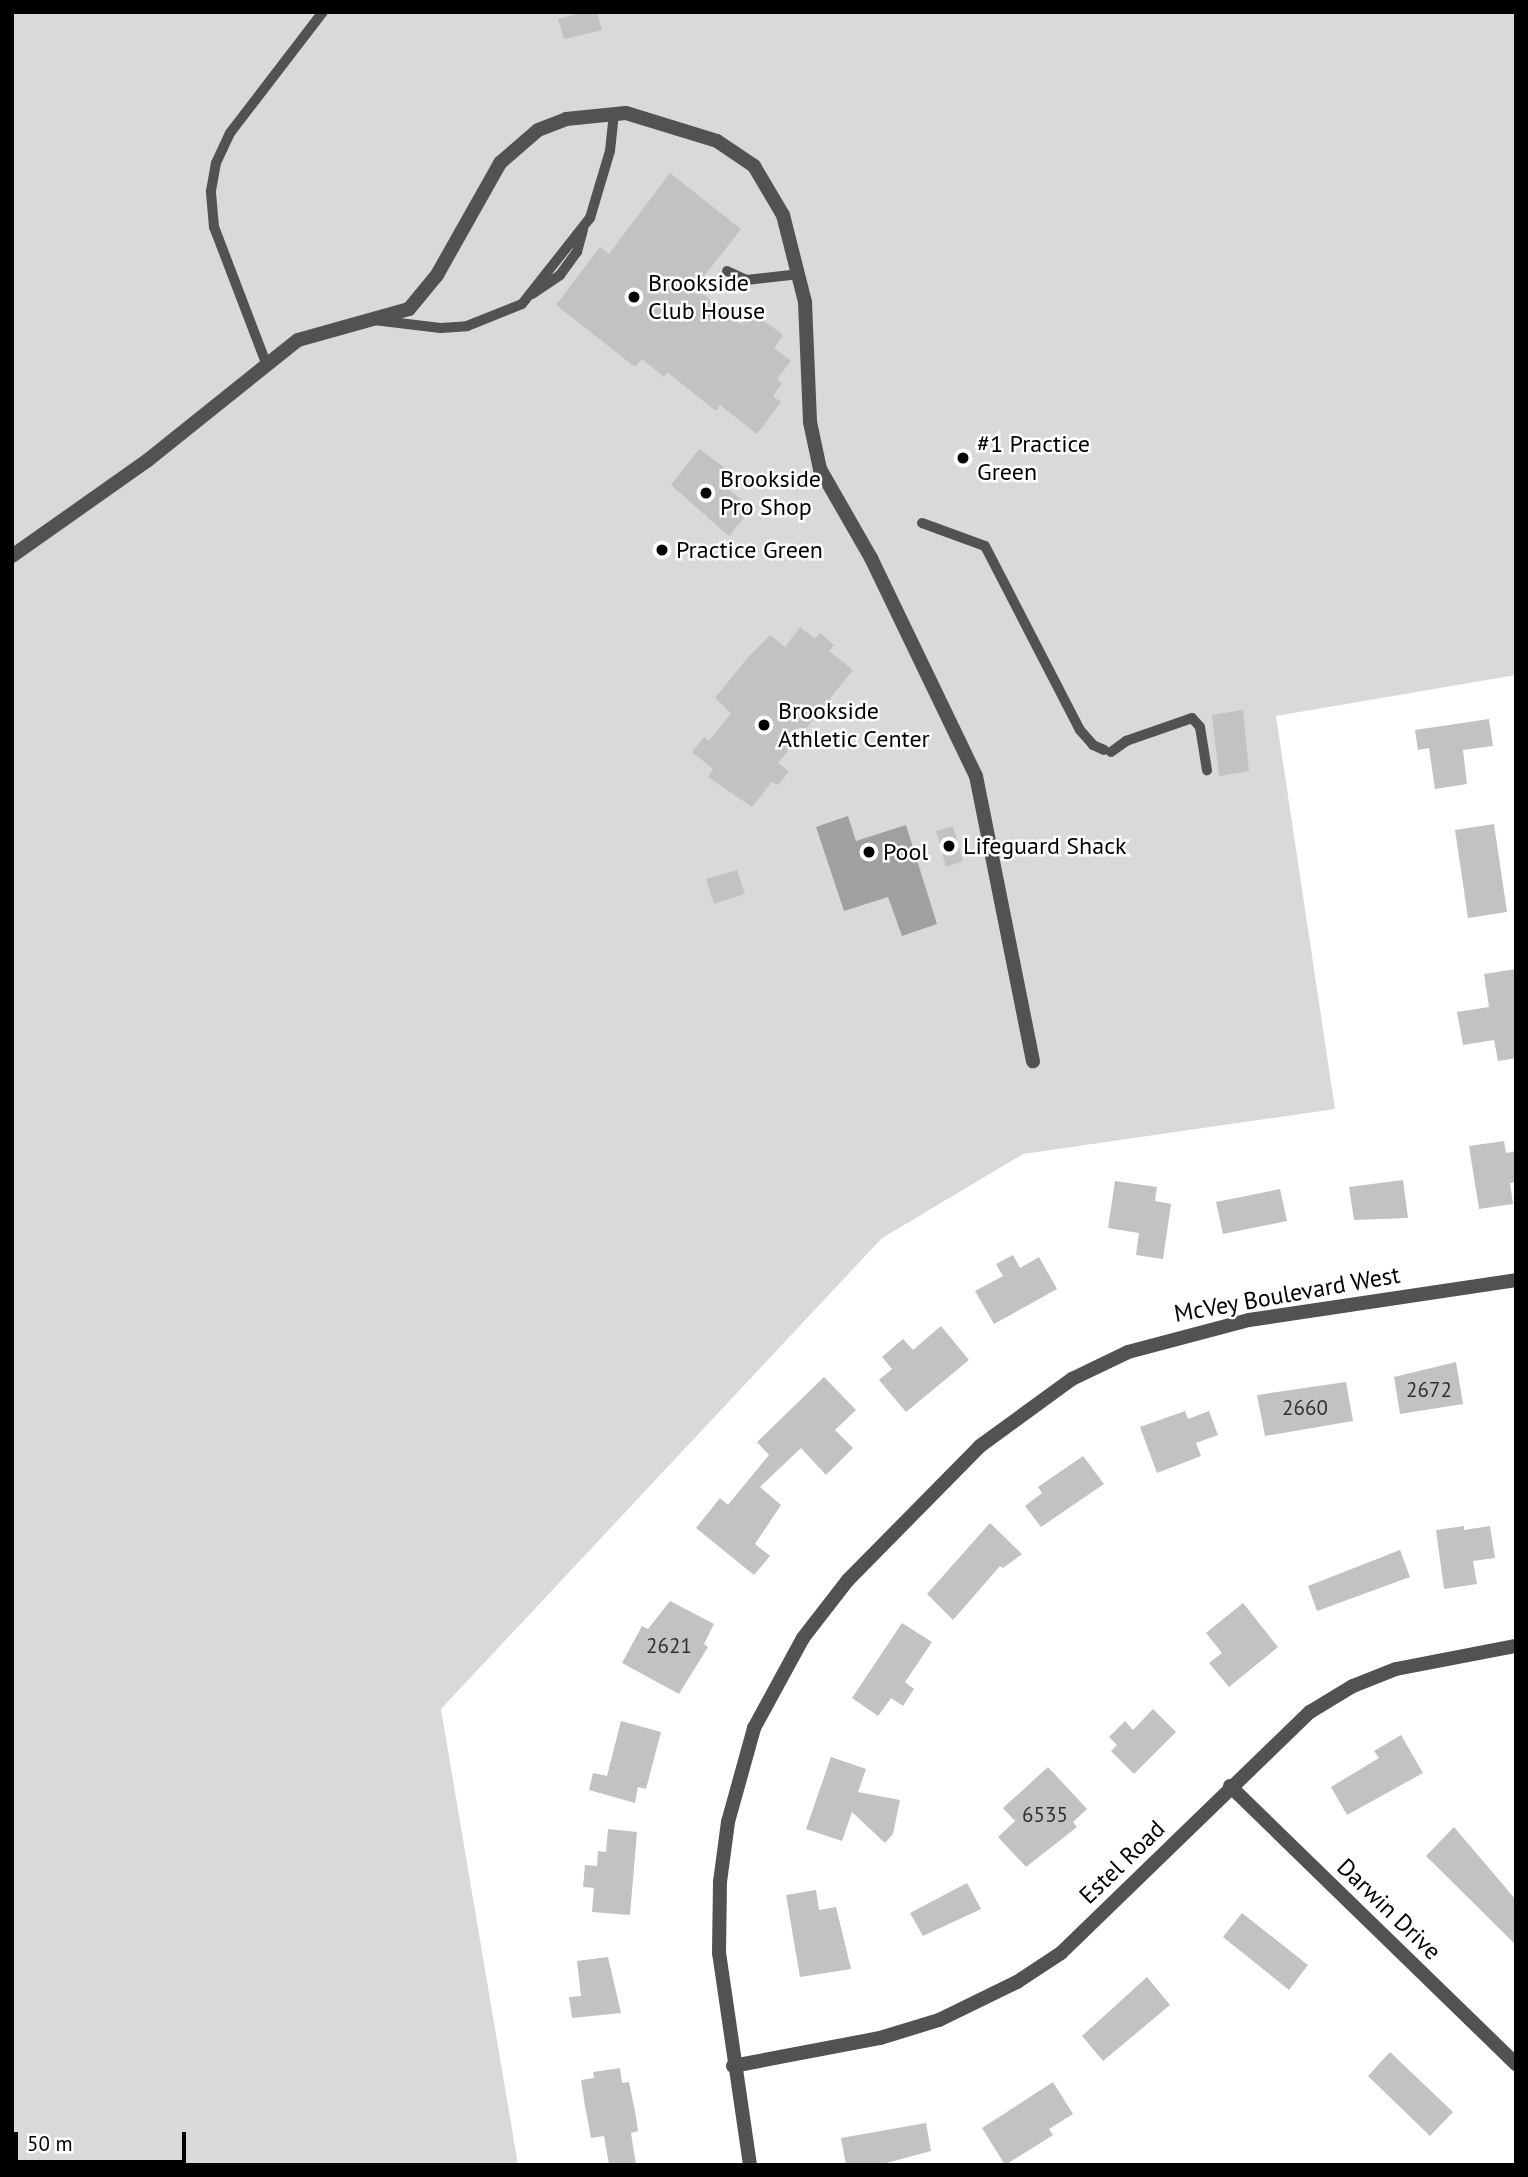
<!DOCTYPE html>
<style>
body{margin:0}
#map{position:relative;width:1528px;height:2177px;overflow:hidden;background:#fff;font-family:"PT Sans",sans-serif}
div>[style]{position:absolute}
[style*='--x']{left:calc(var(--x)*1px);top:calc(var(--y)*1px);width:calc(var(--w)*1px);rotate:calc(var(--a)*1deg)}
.green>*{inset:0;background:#d9d9d9}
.water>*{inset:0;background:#a0a0a0}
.building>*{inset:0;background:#c2c2c2}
.lane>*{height:10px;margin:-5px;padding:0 5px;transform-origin:5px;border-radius:5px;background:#525252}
.street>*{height:14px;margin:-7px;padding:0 7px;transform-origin:7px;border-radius:7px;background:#525252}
.dots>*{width:19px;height:19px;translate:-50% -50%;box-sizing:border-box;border:4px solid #fff;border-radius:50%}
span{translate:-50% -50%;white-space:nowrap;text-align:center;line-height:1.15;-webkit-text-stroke:5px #fff;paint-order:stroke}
.number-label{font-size:21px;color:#303030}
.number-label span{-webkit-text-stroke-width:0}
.poi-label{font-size:24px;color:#000}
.left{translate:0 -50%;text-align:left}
.street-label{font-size:24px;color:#000}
.frame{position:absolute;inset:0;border:14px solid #000;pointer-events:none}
.scale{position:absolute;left:14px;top:2132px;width:172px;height:32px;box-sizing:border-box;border:4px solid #000;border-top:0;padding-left:9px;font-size:21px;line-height:24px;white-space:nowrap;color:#000;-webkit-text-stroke:5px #fff;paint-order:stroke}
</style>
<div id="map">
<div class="green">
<div style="clip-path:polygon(12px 12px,1516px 12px,1516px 675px,1276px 716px,1335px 1109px,1023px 1154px,882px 1238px,441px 1709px,518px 2165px,12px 2165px)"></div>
</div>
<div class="water">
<div style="clip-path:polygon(848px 816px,856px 841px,906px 825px,937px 924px,902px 936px,888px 897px,844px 911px,816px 827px)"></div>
</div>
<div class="building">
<div style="clip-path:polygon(584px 12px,597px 12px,602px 30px,564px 39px,558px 19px)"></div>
<div style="clip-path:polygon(670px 173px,741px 229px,695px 288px,741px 324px,751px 311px,783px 335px,774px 348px,791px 361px,777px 379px,782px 383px,773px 396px,781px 402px,757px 434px,720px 405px,716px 411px,667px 372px,664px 377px,642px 359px,635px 367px,556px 305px,600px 247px,609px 254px)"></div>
<div style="clip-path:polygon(699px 449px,736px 476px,727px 488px,752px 508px,729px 536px,671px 485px)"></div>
<div style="clip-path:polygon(800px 627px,815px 639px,820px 633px,834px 645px,829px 651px,853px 670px,778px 763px,789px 771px,778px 785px,772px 782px,752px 807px,708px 777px,713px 769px,692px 752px,704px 737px,709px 741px,731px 713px,715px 698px,749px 656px,770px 635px,785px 647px)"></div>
<div style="clip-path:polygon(1243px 710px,1249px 771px,1219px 776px,1212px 715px)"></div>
<div style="clip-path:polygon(1489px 719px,1493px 746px,1463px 750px,1467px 784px,1435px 789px,1429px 748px,1418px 750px,1415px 730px)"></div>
<div style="clip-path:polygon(1494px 824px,1507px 912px,1468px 918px,1455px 830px)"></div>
<div style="clip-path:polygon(953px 826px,963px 861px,946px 867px,936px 831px)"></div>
<div style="clip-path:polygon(737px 870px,745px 894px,714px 904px,706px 879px)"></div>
<div style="clip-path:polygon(1516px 969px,1516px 1058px,1498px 1061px,1494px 1040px,1463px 1045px,1457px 1012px,1489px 1007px,1484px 974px)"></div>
<div style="clip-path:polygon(1504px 1141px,1506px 1153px,1516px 1151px,1516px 1182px,1510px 1183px,1513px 1204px,1479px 1209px,1469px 1146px)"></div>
<div style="clip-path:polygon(1403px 1180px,1408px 1218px,1354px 1220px,1349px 1187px)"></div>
<div style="clip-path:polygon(1115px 1181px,1157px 1187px,1155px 1201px,1171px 1204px,1163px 1259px,1136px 1255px,1139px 1233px,1108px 1228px)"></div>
<div style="clip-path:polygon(1280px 1189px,1287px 1221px,1223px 1234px,1216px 1202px)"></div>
<div style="clip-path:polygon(1013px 1255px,1020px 1268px,1039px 1257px,1057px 1289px,994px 1324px,975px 1291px,1003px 1276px,996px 1264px)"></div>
<div style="clip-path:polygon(941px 1326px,969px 1360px,906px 1412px,879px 1380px,892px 1369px,882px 1357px,903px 1339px,913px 1350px)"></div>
<div style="clip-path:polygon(1456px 1362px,1463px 1404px,1400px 1414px,1394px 1377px)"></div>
<div style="clip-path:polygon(824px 1377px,856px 1410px,835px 1430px,853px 1448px,826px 1475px,801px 1448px,760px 1487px,781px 1505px,755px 1544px,770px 1556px,754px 1575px,696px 1528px,720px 1498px,728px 1505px,769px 1455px,757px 1442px)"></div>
<div style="clip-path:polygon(1346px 1382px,1353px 1421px,1265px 1436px,1257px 1395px)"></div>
<div style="clip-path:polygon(1185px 1411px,1188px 1419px,1209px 1411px,1218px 1435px,1196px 1443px,1201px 1456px,1157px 1473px,1140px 1427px)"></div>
<div style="clip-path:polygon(1083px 1456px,1104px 1484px,1041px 1527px,1025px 1506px,1042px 1493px,1038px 1487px)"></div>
<div style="clip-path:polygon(990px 1523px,1022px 1554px,1003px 1568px,1000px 1566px,953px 1620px,927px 1594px)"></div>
<div style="clip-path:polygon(1464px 1526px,1464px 1530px,1490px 1526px,1495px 1558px,1473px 1561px,1477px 1584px,1444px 1589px,1436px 1530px)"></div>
<div style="clip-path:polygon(1400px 1550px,1410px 1577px,1317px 1611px,1308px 1586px)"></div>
<div style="clip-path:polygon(670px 1601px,714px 1624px,704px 1644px,708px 1647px,679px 1694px,622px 1663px,642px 1626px,648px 1629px)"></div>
<div style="clip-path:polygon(1243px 1603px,1278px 1647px,1229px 1687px,1209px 1663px,1222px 1653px,1206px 1633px)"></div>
<div style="clip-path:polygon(902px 1623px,932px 1642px,905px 1682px,914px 1689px,903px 1706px,891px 1698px,878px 1716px,852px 1698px)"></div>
<div style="clip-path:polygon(1153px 1709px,1176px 1732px,1134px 1774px,1111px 1751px,1117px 1745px,1109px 1737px,1125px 1721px,1133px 1730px)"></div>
<div style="clip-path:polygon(621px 1721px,661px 1732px,646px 1789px,638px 1787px,635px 1803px,589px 1790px,593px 1773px,607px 1776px)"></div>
<div style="clip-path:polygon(1401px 1735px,1423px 1773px,1347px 1815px,1331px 1787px,1379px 1758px,1374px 1751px)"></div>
<div style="clip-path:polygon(831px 1757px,866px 1769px,858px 1792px,900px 1800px,893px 1834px,885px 1843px,852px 1812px,842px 1841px,806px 1829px)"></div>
<div style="clip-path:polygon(1048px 1767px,1087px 1809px,1073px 1822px,1077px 1827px,1026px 1867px,998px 1837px,1015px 1821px,1003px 1808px)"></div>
<div style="clip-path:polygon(1454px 1827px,1516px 1900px,1516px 1945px,1426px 1856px)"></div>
<div style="clip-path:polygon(608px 1829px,637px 1832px,630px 1915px,592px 1912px,594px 1888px,583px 1887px,585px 1865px,597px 1866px,598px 1851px,606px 1852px)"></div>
<div style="clip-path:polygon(967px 1883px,981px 1909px,923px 1936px,910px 1913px)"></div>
<div style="clip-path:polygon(816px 1890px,819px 1910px,836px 1907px,851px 1969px,800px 1977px,786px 1895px)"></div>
<div style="clip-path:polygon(1242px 1913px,1308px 1965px,1289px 1990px,1223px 1937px)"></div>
<div style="clip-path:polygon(608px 1957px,621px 2013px,572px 2018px,569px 1997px,581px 1996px,577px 1961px)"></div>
<div style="clip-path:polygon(1147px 1977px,1170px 2005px,1103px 2061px,1082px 2036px)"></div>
<div style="clip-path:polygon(1390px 2052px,1453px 2112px,1430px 2136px,1368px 2076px)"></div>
<div style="clip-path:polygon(620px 2068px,622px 2083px,629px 2082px,635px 2111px,638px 2131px,631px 2133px,636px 2165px,609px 2165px,604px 2136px,591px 2138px,585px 2106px,581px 2080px,594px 2078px,593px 2072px)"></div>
<div style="clip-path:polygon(1053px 2082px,1073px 2114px,1049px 2129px,1053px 2135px,1005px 2165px,982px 2128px)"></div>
<div style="clip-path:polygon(926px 2123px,931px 2151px,879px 2165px,846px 2165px,841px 2138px)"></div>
</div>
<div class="lane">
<div style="--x:727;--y:271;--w:21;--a:25"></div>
<div style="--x:746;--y:280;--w:54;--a:-6.3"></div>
<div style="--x:532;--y:294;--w:34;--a:-34"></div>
<div style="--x:560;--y:275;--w:29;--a:-54"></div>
<div style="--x:577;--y:252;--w:23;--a:-75"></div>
<div style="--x:374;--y:320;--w:67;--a:6.8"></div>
<div style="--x:441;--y:328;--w:26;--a:-4"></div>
<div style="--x:467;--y:326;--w:59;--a:-21.8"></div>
<div style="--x:522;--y:304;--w:110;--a:-51.7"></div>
<div style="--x:590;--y:218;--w:70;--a:-73.4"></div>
<div style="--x:610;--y:151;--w:38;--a:-84"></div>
<div style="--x:266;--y:363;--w:146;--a:-110.9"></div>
<div style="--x:214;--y:227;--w:36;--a:-95"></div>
<div style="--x:211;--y:191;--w:28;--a:-80"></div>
<div style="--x:216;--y:163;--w:33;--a:-65"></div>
<div style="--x:230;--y:133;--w:153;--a:-52.5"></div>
<div style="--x:922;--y:523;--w:67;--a:20.1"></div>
<div style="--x:985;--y:546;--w:207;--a:62.7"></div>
<div style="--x:1080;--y:730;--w:20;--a:49"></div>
<div style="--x:1093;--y:745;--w:12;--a:24"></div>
<div style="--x:1111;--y:752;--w:19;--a:-36"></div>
<div style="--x:1126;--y:741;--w:70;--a:-19.2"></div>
<div style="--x:1192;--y:718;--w:12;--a:48"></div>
<div style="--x:1200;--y:727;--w:44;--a:80.8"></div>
</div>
<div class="street">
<div style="--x:12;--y:556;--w:166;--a:-35.2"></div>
<div style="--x:148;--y:460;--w:192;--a:-38.7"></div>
<div style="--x:298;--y:340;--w:115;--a:-15.6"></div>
<div style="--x:409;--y:309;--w:44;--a:-50.5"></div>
<div style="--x:437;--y:275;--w:129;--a:-60.6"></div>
<div style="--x:500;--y:163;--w:50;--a:-41"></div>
<div style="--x:538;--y:130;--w:30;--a:-21"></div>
<div style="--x:566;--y:119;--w:60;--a:-5.7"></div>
<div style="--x:626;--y:113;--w:95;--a:17.1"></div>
<div style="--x:717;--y:141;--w:45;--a:34"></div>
<div style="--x:754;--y:166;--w:57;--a:59.4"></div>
<div style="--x:783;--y:215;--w:90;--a:75.8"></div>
<div style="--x:805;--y:302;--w:120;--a:87.6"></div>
<div style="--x:810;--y:422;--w:48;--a:78"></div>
<div style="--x:820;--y:469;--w:103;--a:60.2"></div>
<div style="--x:871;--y:558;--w:242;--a:64.3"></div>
<div style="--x:976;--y:776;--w:291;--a:78.7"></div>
<div style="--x:1230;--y:1786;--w:399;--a:44.2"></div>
<div style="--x:733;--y:2066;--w:150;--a:-10.8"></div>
<div style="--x:880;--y:2038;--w:62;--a:-17"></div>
<div style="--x:939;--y:2020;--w:87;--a:-26"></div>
<div style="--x:1017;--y:1982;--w:53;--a:-33.4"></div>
<div style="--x:1061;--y:1953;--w:347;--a:-44.1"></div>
<div style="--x:1310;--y:1712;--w:50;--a:-31.2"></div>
<div style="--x:1353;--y:1686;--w:46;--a:-21.6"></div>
<div style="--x:1396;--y:1669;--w:122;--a:-10.9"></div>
<div style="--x:750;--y:2165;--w:214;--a:-98.3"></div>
<div style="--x:719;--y:1953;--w:71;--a:-89.2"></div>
<div style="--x:720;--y:1882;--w:61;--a:-82.4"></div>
<div style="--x:728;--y:1822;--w:98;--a:-74.5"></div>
<div style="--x:754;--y:1728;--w:102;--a:-61.4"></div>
<div style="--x:803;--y:1638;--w:73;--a:-52.2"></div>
<div style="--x:848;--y:1580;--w:188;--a:-45.4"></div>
<div style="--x:980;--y:1446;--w:114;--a:-36.1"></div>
<div style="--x:1072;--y:1379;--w:62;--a:-25.7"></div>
<div style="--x:1128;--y:1352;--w:125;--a:-14.8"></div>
<div style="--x:1249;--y:1320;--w:270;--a:-8.5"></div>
</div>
<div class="dots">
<div style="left:634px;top:297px;background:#000"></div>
<div style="left:963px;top:458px;background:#000"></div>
<div style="left:706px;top:493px;background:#000"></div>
<div style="left:662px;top:550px;background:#000"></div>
<div style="left:764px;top:725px;background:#000"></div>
<div style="left:949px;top:846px;background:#000"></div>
<div style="left:869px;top:852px;background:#000"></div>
</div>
<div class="number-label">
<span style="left:1429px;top:1390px">2672</span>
<span style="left:1305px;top:1408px">2660</span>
<span style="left:669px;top:1646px">2621</span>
<span style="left:1045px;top:1815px">6535</span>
</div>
<div class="poi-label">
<span class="left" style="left:648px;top:297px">Brookside<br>Club House</span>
<span class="left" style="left:977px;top:458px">#1 Practice<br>Green</span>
<span class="left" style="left:720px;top:493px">Brookside<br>Pro Shop</span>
<span class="left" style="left:676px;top:550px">Practice Green</span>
<span class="left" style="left:778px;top:725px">Brookside<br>Athletic Center</span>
<span class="left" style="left:963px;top:846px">Lifeguard Shack</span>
<span class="left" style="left:883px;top:852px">Pool</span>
</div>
<div class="street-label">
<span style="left:1287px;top:1294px;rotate:-10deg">McVey Boulevard West</span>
<span style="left:1122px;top:1862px;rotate:-44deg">Estel Road</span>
<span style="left:1389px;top:1909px;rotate:44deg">Darwin Drive</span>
</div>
<div class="frame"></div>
<div class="scale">50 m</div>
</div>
